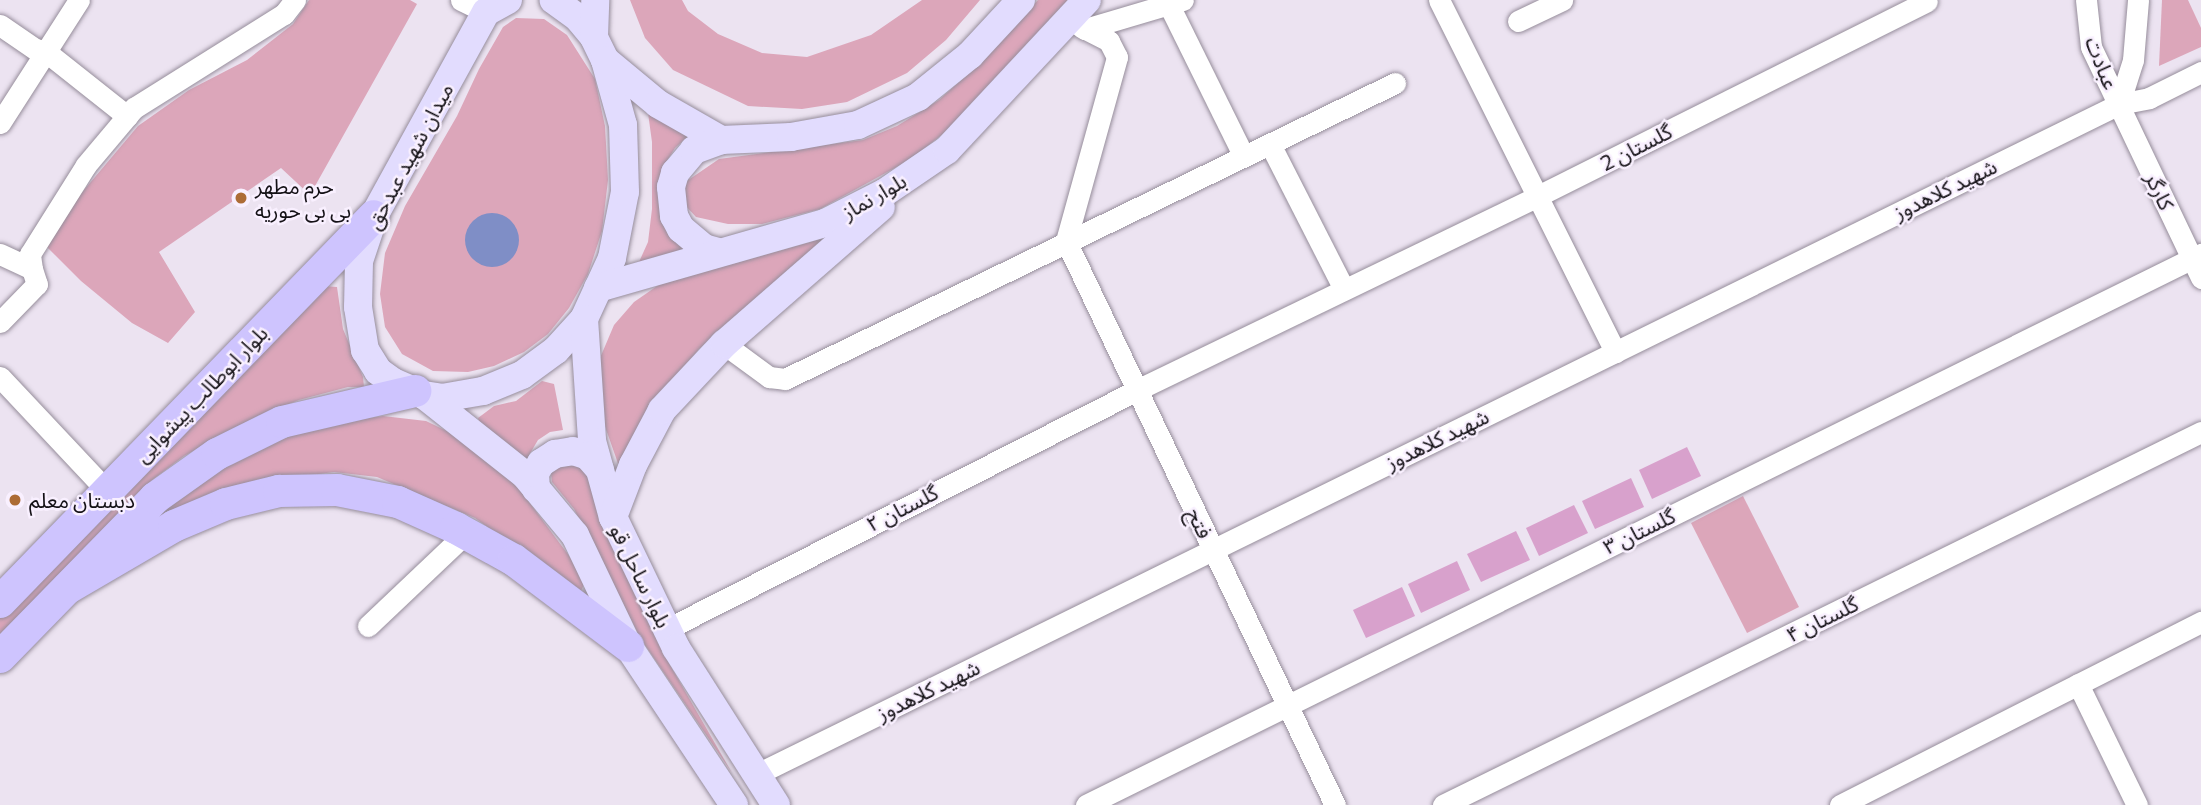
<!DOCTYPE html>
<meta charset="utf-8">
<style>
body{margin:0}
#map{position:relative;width:2201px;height:805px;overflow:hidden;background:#ece3f1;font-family:Commissioner,"Noto Sans Arabic",sans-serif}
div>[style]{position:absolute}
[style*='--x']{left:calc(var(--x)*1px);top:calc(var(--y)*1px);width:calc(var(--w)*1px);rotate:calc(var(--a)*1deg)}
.green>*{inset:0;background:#dca6ba}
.water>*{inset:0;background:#7f8ec6}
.round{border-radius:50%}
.building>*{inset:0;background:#d8a1cc}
.roads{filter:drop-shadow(0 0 2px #968d9b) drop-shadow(0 0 2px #968d9b)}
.minor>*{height:21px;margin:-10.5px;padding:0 10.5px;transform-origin:10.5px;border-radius:10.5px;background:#fff}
.major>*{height:28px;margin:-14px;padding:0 14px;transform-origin:14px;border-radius:14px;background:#e2dcfe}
.highway>*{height:32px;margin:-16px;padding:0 16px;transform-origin:16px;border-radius:16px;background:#cec4fe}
.dots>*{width:19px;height:19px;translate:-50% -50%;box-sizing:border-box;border:4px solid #f9f0ff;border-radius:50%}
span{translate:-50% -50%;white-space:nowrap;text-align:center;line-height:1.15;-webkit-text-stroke:5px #f9f0ff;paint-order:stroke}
.street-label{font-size:21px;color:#141116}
.poi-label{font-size:21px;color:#141116}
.left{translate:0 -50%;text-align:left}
</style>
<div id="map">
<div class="green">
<div style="clip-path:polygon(309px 0,410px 0,417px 4px,310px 195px,281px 168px,159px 252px,195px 312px,168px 343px,132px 323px,81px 281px,45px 245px,68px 209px,138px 126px,189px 90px,247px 60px,293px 24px)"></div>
<div style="clip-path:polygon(630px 0,682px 0,688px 11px,718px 34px,762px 53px,807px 57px,871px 35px,922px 0,980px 0,946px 40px,907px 73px,847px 102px,802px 109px,748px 106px,673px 70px,645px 38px)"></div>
<div style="clip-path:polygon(1038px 0,1069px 0,949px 129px,911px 159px,820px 209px,762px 224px,728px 224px,696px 217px,683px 203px,684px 183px,719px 159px,863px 140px,897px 126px,939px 100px,976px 67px)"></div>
<div style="clip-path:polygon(2162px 0,2188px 0,2201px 28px,2201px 47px,2159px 66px)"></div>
<div style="clip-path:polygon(516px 18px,544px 19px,567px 35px,595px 79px,605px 126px,608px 180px,602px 231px,588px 274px,569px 308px,548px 334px,524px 352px,494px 366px,468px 372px,433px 371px,402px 354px,385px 327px,380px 294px,385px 253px,405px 206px,457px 116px,479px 69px,503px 27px)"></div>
<div style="clip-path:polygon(648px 113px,688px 136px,675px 148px,665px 164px,689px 249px,639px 262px,648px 242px,652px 209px,652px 142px)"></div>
<div style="clip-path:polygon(821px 239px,822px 247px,699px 349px,664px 395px,620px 469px,602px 418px,600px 358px,614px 325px,634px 302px,660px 284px)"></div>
<div style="clip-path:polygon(323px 286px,337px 287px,343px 329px,363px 377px,364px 387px,348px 387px,299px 400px,258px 416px,184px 456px,152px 480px,0 634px,0 618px)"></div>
<div style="clip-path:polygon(542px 381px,554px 384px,563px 430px,550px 432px,538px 440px,525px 462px,480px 424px,478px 418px,494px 406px,516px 401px)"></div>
<div style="clip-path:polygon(383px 416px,426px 421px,459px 437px,517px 486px,570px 557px,585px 582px,581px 591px,562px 581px,475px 518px,377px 477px,334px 472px,258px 482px,147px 521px,196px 484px,244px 455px,293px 435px,340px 422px)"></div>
<div style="clip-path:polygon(581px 463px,670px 665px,732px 773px,641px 639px,574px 509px,552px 482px,551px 473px,556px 468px)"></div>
<div style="clip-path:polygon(1743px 496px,1799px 607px,1747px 633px,1691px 523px)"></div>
</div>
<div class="water">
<div class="round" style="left:465px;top:213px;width:54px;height:54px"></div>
</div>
<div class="building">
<div style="clip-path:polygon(1687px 447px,1701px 476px,1652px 499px,1639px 470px)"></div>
<div style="clip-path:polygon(1631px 478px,1644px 507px,1595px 529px,1582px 501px)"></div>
<div style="clip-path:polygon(1574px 505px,1588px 533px,1539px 556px,1526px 528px)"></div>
<div style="clip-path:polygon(1516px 531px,1530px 560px,1481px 582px,1467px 554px)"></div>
<div style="clip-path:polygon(1457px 561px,1470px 590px,1421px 613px,1408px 584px)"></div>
<div style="clip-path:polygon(1402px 587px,1415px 616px,1366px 638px,1353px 610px)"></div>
</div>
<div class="roads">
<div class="minor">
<div style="--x:461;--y:0;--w:28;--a:26"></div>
<div style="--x:1439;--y:0;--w:394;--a:63.4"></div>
<div style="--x:2086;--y:0;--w:47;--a:83.9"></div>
<div style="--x:2091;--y:47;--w:256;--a:64.5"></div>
<div style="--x:1169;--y:5;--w:167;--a:63.7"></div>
<div style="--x:1518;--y:21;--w:49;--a:-25.5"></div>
<div style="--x:0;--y:25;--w:42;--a:34.4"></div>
<div style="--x:35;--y:49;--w:10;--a:11"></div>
<div style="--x:45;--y:51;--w:105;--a:38.4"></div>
<div style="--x:1081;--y:27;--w:4;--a:27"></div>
<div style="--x:1085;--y:29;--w:102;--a:-16.5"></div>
<div style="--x:2119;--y:104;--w:46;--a:-72.3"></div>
<div style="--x:2133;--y:60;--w:60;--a:-85.2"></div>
<div style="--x:0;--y:123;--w:146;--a:-57.3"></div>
<div style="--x:1270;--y:144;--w:163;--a:63"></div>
<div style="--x:1066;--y:241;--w:625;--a:64.5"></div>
<div style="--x:1066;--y:241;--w:191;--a:-74.5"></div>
<div style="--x:1117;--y:57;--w:18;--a:-117"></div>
<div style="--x:1109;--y:41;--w:27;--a:-153"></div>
<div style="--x:0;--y:254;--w:35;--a:25"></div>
<div style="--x:32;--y:269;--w:16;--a:72"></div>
<div style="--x:37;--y:284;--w:53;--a:134.2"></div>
<div style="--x:32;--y:269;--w:15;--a:-98"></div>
<div style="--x:30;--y:254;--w:105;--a:-57.8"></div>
<div style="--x:86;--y:165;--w:75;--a:-49.9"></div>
<div style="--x:134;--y:108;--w:177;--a:-32.1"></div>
<div style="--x:284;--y:14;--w:18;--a:-52"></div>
<div style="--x:724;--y:344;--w:56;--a:36.3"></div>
<div style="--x:769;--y:377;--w:16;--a:7"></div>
<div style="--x:785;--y:379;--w:678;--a:-25.88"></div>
<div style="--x:0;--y:377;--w:156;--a:46.8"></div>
<div style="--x:368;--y:626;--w:135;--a:-43.5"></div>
<div style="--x:667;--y:629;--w:527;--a:-26.95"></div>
<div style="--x:1137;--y:390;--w:443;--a:-25.8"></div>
<div style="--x:1536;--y:197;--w:437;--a:-26.6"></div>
<div style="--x:2078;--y:684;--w:135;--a:64"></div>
<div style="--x:755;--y:775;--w:1520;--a:-26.19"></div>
<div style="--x:2119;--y:104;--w:31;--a:-11"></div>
<div style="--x:2149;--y:98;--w:58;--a:-26.6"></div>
<div style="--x:1086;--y:805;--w:1244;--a:-26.3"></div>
<div style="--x:1443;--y:805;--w:845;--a:-26.2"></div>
<div style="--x:1840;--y:805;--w:405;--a:-26.9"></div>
</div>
<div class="major">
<div style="--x:508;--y:0;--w:25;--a:151"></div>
<div style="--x:486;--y:12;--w:233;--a:118.8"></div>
<div style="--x:374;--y:216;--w:47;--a:108.4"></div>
<div style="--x:359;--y:261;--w:46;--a:91.2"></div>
<div style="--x:358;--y:307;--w:44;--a:80.8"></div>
<div style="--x:365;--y:350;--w:25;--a:58"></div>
<div style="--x:378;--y:371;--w:19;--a:36"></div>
<div style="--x:393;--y:382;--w:34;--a:23"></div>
<div style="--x:424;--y:395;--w:18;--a:9"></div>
<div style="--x:442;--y:398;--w:42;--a:-9.7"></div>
<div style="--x:483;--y:391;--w:42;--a:-22.3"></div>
<div style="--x:522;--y:375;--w:42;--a:-36.3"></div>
<div style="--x:556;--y:350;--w:42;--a:-47.9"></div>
<div style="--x:584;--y:319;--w:67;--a:-65.3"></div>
<div style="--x:612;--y:258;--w:67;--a:-78.9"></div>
<div style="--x:625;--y:192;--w:67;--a:-91.7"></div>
<div style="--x:623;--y:125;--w:67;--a:-105.5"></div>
<div style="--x:605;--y:60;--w:25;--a:-116"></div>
<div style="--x:594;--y:37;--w:26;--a:-130"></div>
<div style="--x:577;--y:17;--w:29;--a:-144"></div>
<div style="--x:594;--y:37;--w:37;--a:-88"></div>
<div style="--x:605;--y:60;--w:69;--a:39.7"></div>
<div style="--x:658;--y:104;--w:73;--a:29.7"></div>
<div style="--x:721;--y:140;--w:70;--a:-2.5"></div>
<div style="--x:791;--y:137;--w:68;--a:-10.2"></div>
<div style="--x:858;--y:125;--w:66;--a:-25"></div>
<div style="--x:918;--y:97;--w:67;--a:-38.9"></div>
<div style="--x:970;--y:55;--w:75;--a:-47.2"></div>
<div style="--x:718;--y:252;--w:15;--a:-164"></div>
<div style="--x:704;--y:248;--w:30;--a:-140"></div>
<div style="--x:681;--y:229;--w:15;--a:-118"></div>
<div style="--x:674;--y:216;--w:29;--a:-96"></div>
<div style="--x:671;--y:187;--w:15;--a:-74"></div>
<div style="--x:675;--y:173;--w:30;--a:-50"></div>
<div style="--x:694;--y:150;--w:29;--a:-20"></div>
<div style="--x:598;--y:288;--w:236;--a:-16"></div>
<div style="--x:825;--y:223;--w:66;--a:-27"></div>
<div style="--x:884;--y:193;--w:76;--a:-34.3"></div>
<div style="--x:947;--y:150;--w:205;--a:-47"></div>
<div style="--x:584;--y:319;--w:122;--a:86.2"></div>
<div style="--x:592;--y:441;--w:79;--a:74.6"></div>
<div style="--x:613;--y:517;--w:145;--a:64.3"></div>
<div style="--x:676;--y:648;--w:186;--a:57.5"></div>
<div style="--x:424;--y:395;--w:129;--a:38.4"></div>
<div style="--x:525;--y:475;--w:78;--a:50.2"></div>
<div style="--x:575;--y:535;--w:123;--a:64.5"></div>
<div style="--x:628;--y:646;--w:191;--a:56.3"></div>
<div style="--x:536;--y:489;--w:16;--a:-94"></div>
<div style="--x:535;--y:473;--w:12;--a:-59"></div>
<div style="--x:541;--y:463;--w:17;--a:-33"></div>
<div style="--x:555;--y:454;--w:18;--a:-9"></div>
<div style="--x:573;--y:451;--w:16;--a:18"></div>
<div style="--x:588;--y:456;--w:18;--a:49"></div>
<div style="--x:613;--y:517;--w:56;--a:-69"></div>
<div style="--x:633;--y:465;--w:62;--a:-62.2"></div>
<div style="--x:662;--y:410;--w:91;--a:-46.8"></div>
<div style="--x:724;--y:344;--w:208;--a:-41.1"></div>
</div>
<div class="highway">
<div style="--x:68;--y:588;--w:123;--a:-30.3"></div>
<div style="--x:174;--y:526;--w:56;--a:-22.9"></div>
<div style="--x:226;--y:504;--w:55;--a:-13.8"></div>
<div style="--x:279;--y:491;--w:58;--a:-1"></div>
<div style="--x:337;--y:490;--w:62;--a:11.1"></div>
<div style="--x:398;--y:502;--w:64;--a:24.1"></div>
<div style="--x:456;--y:528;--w:66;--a:28.9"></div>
<div style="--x:514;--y:560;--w:143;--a:37"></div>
<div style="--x:0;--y:602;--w:537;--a:-45.9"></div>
<div style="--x:0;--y:657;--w:222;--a:-45.7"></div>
<div style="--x:155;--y:498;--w:76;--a:-35.4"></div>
<div style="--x:217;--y:454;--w:72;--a:-26.2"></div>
<div style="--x:282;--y:422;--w:137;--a:-13.1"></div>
</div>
</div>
<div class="dots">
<div style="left:241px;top:198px;background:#ad6c36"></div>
<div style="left:15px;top:500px;background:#ad6c36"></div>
</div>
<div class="street-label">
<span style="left:2102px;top:63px;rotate:68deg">عبادت</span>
<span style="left:1636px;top:147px;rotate:-27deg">گلستان 2</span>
<span style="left:409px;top:156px;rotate:-62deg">میدان شهید عبدحق</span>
<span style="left:1945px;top:189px;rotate:-26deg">شهید کلاهدوز</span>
<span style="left:2160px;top:191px;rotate:65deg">کارگر</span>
<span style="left:874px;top:196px;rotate:-30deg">بلوار نماز</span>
<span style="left:201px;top:394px;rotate:-46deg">بلوار ابوطالب پیشوایی</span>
<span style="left:1437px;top:439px;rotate:-26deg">شهید کلاهدوز</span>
<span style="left:902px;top:508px;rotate:-27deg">گلستان ۲</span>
<span style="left:1200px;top:523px;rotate:64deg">فتح</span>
<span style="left:1639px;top:531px;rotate:-26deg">گلستان ۳</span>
<span style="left:641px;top:576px;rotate:64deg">بلوار ساحل قو</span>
<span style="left:1822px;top:619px;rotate:-26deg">گلستان ۴</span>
<span style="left:928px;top:690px;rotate:-26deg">شهید کلاهدوز</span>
</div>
<div class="poi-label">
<span class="left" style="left:255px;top:198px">حرم مطهر<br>بی بی حوریه</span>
<span class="left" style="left:29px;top:500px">دبستان معلم</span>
</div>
</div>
